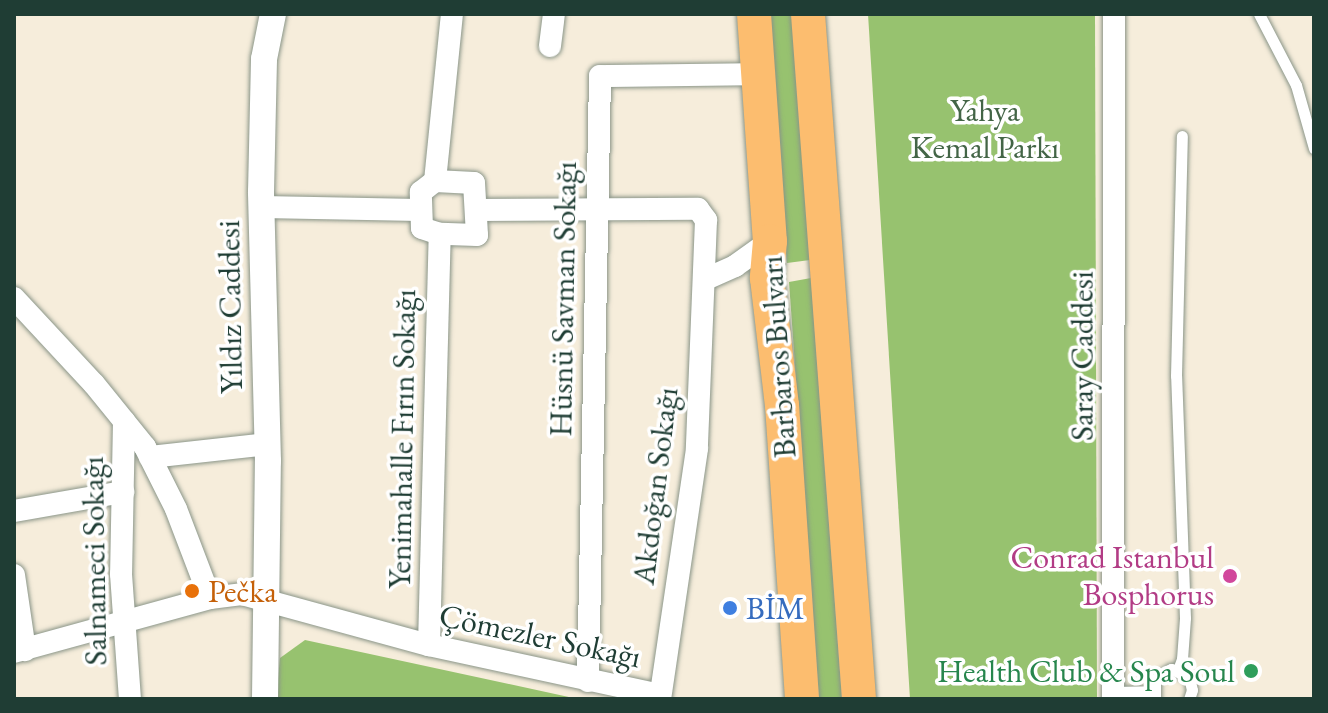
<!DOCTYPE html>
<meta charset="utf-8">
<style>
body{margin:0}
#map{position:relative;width:1328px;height:713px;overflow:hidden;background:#f6eddb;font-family:"EB Garamond",serif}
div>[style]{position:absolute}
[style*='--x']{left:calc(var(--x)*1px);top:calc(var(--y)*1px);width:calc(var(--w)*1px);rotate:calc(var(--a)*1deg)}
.green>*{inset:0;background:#97c26f}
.roads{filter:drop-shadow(0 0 2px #8a9588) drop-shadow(0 0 2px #8a9588)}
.service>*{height:11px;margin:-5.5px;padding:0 5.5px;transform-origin:5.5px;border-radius:5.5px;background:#fff}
.minor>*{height:22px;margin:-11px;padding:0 11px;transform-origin:11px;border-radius:11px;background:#fff}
.tertiary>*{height:26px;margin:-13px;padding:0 13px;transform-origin:13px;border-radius:13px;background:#fff}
.primary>*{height:34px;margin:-17px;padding:0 17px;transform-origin:17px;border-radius:17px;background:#fcbd6f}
.dots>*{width:22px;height:22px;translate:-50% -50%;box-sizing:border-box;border:4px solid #fff;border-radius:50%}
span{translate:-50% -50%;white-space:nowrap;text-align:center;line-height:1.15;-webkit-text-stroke:7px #fff;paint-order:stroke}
.park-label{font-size:32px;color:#436546}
.street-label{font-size:32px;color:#1f3d34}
.hotel-label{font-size:32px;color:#b23c85}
.right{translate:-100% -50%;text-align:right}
.food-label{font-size:32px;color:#c56008}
.left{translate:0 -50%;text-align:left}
.shop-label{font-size:32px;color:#366cbe}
.leisure-label{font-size:32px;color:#27864d}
.frame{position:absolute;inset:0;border:16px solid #1f3d34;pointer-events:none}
</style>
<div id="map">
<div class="green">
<div style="clip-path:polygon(769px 14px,793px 14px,810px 260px,787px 263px)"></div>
<div style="clip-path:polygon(868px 14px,1095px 14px,1097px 699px,910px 699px)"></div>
<div style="clip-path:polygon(811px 278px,842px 699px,819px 699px,789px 282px)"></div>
<div style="clip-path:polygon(305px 640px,578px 699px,276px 699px,280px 658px)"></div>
</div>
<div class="roads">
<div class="service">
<div style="--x:1259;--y:14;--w:80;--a:62.5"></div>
<div style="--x:1296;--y:85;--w:66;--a:74.1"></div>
<div style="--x:1178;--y:670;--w:12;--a:-70"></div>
<div style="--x:1182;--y:659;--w:41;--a:-85.8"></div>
<div style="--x:1185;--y:618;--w:242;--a:-92.1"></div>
<div style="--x:1176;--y:376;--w:240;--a:-88.6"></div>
<div style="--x:1113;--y:692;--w:39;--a:-1"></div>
<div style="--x:1155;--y:699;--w:20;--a:-90"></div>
<div style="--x:1155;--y:679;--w:19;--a:-32"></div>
<div style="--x:1171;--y:669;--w:20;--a:24"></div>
<div style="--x:1189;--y:677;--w:13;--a:77"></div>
<div style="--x:1192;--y:690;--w:9;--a:108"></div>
</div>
<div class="minor">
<div style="--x:550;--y:46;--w:32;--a:-83"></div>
<div style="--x:435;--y:181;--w:39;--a:3"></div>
<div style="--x:474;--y:183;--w:52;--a:86.7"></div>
<div style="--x:477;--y:235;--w:37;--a:-178"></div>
<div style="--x:440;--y:234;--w:19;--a:-162"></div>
<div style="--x:422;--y:228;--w:36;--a:-92"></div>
<div style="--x:421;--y:192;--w:18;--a:-38"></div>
<div style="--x:435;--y:181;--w:168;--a:-84.2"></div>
<div style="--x:262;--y:207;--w:157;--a:1.1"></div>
<div style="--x:476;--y:210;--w:222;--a:-0.3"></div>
<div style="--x:698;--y:209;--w:14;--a:54"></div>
<div style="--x:706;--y:220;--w:229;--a:92.3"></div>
<div style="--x:697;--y:449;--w:253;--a:98.4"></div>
<div style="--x:706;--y:279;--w:32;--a:-24"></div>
<div style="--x:735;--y:266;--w:43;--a:-35.5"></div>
<div style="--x:14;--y:298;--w:117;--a:47.1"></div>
<div style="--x:94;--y:384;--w:81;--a:51"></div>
<div style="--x:145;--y:447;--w:69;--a:63.4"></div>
<div style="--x:176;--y:509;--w:95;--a:69.1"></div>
<div style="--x:124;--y:421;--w:153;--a:91.1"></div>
<div style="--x:121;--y:574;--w:125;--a:85.9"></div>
<div style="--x:150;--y:457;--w:119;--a:-6.3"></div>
<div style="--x:14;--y:511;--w:111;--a:-9.9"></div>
<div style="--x:14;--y:575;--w:76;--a:81.7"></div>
<div style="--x:429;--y:645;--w:411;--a:-88.5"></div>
<div style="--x:14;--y:652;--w:203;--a:-15.4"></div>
<div style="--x:210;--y:598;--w:32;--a:-7"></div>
<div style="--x:242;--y:594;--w:194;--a:15.3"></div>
<div style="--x:429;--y:645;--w:236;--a:12.2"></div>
<div style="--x:588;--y:681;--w:605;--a:-88.86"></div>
<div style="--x:600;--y:76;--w:158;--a:-0.7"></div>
<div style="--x:1113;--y:699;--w:685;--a:-89.92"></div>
</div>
<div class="tertiary">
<div style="--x:265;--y:699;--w:238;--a:-89.3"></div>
<div style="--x:268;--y:461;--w:269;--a:-91.5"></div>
<div style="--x:261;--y:192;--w:133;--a:-88.7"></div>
<div style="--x:264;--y:59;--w:46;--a:-78.7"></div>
</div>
<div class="primary">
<div style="--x:754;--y:14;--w:228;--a:86"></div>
<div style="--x:770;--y:241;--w:37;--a:95"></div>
<div style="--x:767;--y:278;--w:128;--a:83.3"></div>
<div style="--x:782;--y:405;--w:295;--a:86.1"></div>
<div style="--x:808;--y:14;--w:687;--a:85.74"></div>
</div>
</div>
<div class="dots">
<div style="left:1230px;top:576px;background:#d1479c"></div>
<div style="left:192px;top:591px;background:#e8710a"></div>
<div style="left:730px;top:608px;background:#3f7fe0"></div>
<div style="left:1251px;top:671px;background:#2e9e5b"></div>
</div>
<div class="park-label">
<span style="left:985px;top:129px">Yahya<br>Kemal Parkı</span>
</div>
<div class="street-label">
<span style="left:563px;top:299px;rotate:-89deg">Hüsnü Savman Sokağı</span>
<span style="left:230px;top:307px;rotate:-91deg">Yıldız Caddesi</span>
<span style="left:1082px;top:356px;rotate:-90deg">Saray Caddesi</span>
<span style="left:778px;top:357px;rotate:-94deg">Barbaros Bulvarı</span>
<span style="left:402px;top:439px;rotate:-89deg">Yenimahalle Fırın Sokağı</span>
<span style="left:655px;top:486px;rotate:-83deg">Akdoğan Sokağı</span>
<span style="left:94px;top:561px;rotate:-91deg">Salnameci Sokağı</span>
<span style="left:540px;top:636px;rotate:12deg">Çömezler Sokağı</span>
</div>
<div class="hotel-label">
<span class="right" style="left:1214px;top:576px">Conrad Istanbul<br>Bosphorus</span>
</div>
<div class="food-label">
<span class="left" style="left:208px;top:591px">Pečka</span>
</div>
<div class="shop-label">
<span class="left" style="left:746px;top:608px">BİM</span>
</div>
<div class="leisure-label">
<span class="right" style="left:1235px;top:671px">Health Club &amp; Spa Soul</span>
</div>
<div class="frame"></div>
</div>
